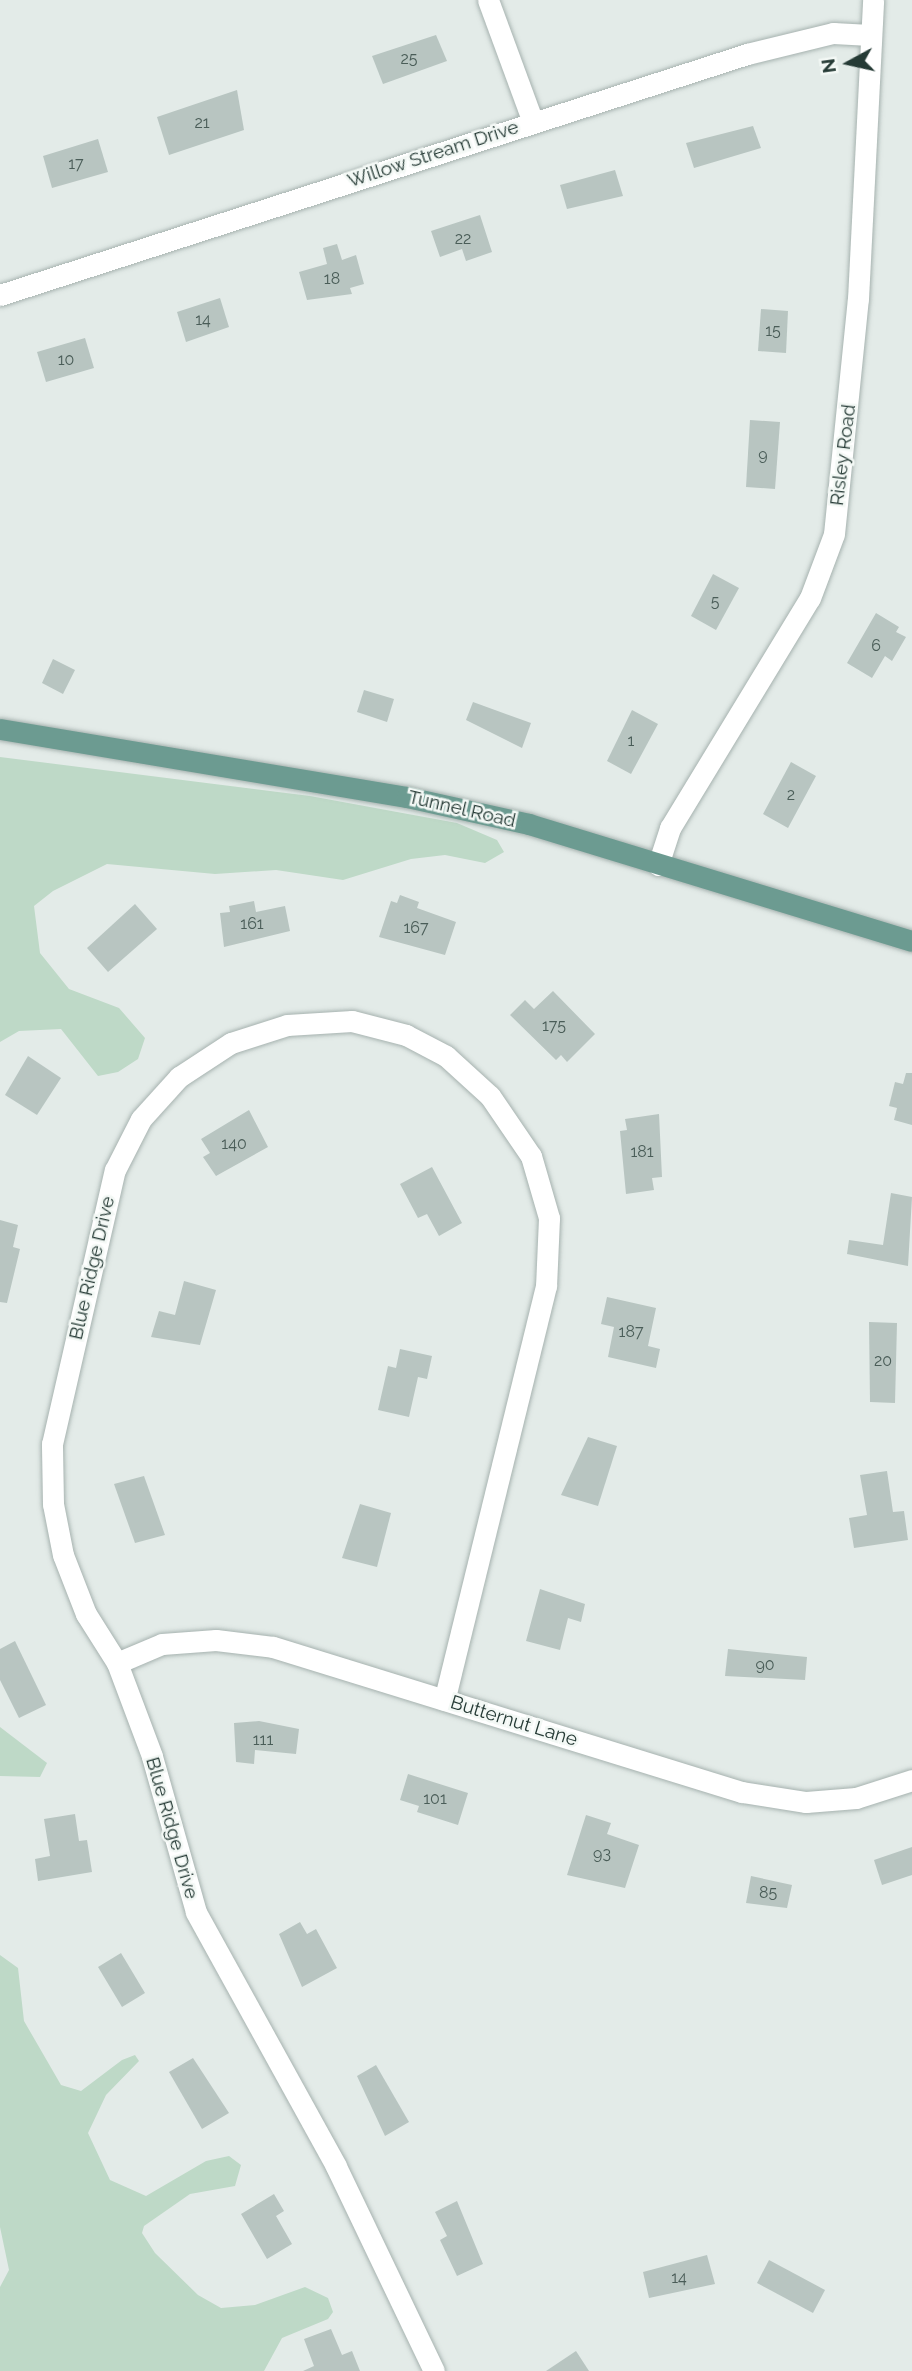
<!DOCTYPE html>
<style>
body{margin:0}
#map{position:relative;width:912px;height:2371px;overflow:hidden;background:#e3ebe8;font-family:Raleway,sans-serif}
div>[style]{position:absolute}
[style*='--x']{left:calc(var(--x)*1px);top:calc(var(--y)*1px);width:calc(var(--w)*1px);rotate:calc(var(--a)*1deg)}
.green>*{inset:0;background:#bed9c7}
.building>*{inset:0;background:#b8c5c1}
.roads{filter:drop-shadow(0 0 2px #a6b2af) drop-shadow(0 0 2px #a6b2af)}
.minor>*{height:21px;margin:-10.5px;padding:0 10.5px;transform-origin:10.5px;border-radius:10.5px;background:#fff}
.major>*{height:21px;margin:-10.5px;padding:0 10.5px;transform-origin:10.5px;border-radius:10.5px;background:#6c9b91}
span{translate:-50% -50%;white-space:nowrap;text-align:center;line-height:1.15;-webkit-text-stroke:5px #f3f8f5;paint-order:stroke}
.number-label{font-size:16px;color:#4a5d58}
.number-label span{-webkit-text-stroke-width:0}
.street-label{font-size:19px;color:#253a35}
.north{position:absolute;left:814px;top:28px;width:70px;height:70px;-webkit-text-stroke:5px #f3f8f5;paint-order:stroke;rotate:262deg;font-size:19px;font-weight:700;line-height:28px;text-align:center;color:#253a35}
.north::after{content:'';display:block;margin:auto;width:24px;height:32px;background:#253a35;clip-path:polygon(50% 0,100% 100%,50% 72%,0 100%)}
</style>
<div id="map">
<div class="green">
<div style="clip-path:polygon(0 757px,310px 796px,457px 823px,497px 840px,504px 852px,485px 863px,445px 855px,411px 859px,343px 880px,276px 870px,215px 874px,107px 864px,53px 891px,34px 906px,40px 953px,69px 989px,119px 1008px,145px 1038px,138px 1059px,118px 1072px,98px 1076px,61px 1029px,19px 1031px,0 1042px)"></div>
<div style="clip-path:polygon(0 1727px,47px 1763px,40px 1777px,0 1776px)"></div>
<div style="clip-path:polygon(0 1955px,18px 1968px,24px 2021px,61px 2085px,81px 2091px,122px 2060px,135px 2055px,139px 2061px,106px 2095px,88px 2133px,110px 2180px,146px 2196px,206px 2161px,229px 2156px,241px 2165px,235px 2186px,190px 2194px,144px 2226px,142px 2233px,155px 2253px,198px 2295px,221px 2308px,255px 2305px,305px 2287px,328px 2298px,333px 2312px,328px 2319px,282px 2338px,264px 2371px,0 2371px,0 2287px,9px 2270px,0 2227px)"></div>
</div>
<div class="building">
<div style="clip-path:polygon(436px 35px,447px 61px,383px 84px,372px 56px)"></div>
<div style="clip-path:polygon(237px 90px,244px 130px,169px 155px,157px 117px)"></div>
<div style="clip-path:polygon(753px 126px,761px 148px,694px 168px,686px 143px)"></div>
<div style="clip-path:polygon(98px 139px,108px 172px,52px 188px,43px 156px)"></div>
<div style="clip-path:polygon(615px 170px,623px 196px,567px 209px,560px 185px)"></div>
<div style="clip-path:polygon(480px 215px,492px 252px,466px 261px,462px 249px,440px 257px,431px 231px)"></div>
<div style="clip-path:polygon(337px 244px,342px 260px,356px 255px,364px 284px,350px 288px,352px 294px,307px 300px,299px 272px,327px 264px,323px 248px)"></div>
<div style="clip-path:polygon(220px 298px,229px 327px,186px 342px,177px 312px)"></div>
<div style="clip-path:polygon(761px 309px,788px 311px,786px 353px,758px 351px)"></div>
<div style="clip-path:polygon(85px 338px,94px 368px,46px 382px,37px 352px)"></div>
<div style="clip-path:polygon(750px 420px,780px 422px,775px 489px,746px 487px)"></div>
<div style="clip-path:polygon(713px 574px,739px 588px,716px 630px,691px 616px)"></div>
<div style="clip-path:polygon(876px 613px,899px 627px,896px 632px,906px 637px,892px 661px,885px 656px,872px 678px,847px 663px)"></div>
<div style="clip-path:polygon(53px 659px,75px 670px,63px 694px,42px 683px)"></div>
<div style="clip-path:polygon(364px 690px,394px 699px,387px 722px,357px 712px)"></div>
<div style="clip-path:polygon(473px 702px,531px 723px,522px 748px,466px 720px)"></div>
<div style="clip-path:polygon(632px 710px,658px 724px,631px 774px,607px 761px)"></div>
<div style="clip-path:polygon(791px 762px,816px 776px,788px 828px,763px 814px)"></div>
<div style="clip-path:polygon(400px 895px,419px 902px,417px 908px,456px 922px,445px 955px,379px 937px,391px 901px,397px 903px)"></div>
<div style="clip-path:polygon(254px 901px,256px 912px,285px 906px,290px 931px,224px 947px,220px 913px,230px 912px,229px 906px)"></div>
<div style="clip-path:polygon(135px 904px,157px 929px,108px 972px,87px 948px)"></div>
<div style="clip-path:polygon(553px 991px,595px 1034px,567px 1062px,561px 1055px,556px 1060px,510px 1015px,525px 1000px,534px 1009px)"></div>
<div style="clip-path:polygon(28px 1056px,61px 1078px,37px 1115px,5px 1095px)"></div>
<div style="clip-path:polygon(906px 1073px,912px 1073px,912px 1125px,894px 1120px,897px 1108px,889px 1106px,895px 1082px,903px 1084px)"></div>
<div style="clip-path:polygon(249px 1110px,268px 1147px,216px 1176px,203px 1157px,210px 1153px,201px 1139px)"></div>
<div style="clip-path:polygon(659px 1114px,662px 1177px,652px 1178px,654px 1190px,626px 1194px,620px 1131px,627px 1130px,625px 1119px)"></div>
<div style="clip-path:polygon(432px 1167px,462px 1223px,439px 1236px,427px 1214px,418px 1218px,400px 1184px)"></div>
<div style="clip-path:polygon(891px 1193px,912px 1197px,908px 1266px,847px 1254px,849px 1240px,883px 1245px)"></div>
<div style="clip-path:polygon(0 1220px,18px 1225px,13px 1247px,20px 1249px,7px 1303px,0 1302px)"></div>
<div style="clip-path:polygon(184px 1281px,216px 1290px,200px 1345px,151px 1337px,159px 1311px,175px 1315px)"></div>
<div style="clip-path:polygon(607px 1297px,656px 1308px,648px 1346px,660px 1349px,656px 1368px,608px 1357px,614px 1327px,601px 1324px)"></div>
<div style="clip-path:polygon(869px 1322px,897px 1323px,895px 1403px,870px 1402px)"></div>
<div style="clip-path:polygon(400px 1349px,432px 1356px,427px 1379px,418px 1377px,409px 1417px,378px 1410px,388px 1366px,396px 1368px)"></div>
<div style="clip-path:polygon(588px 1437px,617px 1446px,598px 1506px,561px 1495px)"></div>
<div style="clip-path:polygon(887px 1471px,893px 1512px,904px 1511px,908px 1540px,854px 1548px,849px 1518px,867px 1515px,860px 1475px)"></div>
<div style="clip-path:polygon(144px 1476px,165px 1535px,135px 1543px,114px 1484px)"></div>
<div style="clip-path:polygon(360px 1504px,391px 1513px,377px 1567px,342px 1558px)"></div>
<div style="clip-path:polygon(540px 1589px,585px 1604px,581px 1622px,568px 1618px,560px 1650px,526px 1641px)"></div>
<div style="clip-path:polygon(15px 1641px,46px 1705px,19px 1718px,0 1680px,0 1649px)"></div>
<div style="clip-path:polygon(728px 1649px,807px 1657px,805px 1680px,725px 1676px)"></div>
<div style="clip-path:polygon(259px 1721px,299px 1729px,296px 1754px,255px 1750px,254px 1764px,236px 1762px,234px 1723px)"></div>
<div style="clip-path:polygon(408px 1774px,468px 1793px,458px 1825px,417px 1812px,419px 1806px,400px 1800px)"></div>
<div style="clip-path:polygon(75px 1814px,79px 1841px,87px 1840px,92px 1872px,38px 1881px,35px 1859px,50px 1856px,44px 1819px)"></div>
<div style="clip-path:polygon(586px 1815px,611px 1823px,607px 1834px,639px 1845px,625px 1888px,567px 1875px)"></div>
<div style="clip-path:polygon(912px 1847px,912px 1875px,882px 1885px,874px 1860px)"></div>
<div style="clip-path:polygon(751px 1876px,792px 1885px,787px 1908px,746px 1903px)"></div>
<div style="clip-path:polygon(300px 1922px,307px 1934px,316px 1929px,337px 1968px,302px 1987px,279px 1934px)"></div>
<div style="clip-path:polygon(121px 1953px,145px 1993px,122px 2007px,98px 1967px)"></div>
<div style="clip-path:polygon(193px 2058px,229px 2113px,202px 2129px,169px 2072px)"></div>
<div style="clip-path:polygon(376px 2065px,409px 2122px,385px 2136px,357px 2076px)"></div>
<div style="clip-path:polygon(274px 2194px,284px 2211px,276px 2216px,292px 2244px,267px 2259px,241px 2214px)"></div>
<div style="clip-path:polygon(457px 2201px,483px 2264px,457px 2276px,440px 2240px,447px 2236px,435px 2212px)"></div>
<div style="clip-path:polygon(707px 2255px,715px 2284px,649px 2298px,643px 2272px)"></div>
<div style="clip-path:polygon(769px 2260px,825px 2290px,813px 2313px,757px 2283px)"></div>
<div style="clip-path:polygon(331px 2329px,342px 2355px,352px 2351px,360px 2371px,303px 2371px,314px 2366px,304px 2339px)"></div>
<div style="clip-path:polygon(576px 2351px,589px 2371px,546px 2371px)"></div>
</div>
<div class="roads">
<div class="minor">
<div style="--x:488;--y:0;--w:130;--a:69.8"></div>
<div style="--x:0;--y:295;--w:785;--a:-17.88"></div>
<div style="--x:747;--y:54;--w:89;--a:-13.7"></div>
<div style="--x:833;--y:33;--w:37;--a:3"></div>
<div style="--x:658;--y:865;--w:39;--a:-72"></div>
<div style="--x:670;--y:828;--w:269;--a:-58.7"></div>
<div style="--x:810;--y:598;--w:68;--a:-69.4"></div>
<div style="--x:834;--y:534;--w:236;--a:-84.2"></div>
<div style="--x:858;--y:299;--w:299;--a:-87.1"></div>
<div style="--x:117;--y:1663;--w:49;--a:-22.9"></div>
<div style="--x:162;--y:1644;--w:54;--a:-4.2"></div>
<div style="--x:216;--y:1640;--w:57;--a:7"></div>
<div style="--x:273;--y:1647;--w:491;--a:17.2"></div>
<div style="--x:742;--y:1792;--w:65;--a:8.9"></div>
<div style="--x:806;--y:1802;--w:50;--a:-4.6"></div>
<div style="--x:856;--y:1798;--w:59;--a:-17.8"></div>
<div style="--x:434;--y:2371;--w:227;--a:-115.6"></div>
<div style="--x:336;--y:2166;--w:290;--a:-118.9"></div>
<div style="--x:196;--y:1912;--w:162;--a:-105.8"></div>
<div style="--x:152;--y:1756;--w:99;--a:-110.6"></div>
<div style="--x:117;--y:1663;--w:58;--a:-122.3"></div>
<div style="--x:86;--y:1614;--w:63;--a:-111.3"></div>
<div style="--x:63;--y:1555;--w:52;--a:-101.1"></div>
<div style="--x:53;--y:1504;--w:60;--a:-91"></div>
<div style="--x:52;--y:1444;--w:281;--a:-77.1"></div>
<div style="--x:115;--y:1170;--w:57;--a:-63"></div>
<div style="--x:141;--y:1119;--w:57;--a:-47.9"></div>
<div style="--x:179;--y:1077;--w:62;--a:-33.2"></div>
<div style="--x:231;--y:1043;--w:59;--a:-17.8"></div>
<div style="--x:287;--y:1025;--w:65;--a:-3.5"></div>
<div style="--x:352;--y:1021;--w:56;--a:14.5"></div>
<div style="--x:406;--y:1035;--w:45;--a:27.7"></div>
<div style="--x:446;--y:1056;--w:59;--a:42.3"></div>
<div style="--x:490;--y:1096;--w:73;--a:55.7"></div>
<div style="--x:531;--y:1156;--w:65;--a:73.8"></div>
<div style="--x:549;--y:1218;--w:68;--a:92.5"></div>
<div style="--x:546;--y:1286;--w:426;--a:103.8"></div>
</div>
<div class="major">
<div style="--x:0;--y:729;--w:413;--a:9.5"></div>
<div style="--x:407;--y:797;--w:125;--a:12.5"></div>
<div style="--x:529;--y:824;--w:400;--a:17"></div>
</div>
</div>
<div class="number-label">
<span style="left:409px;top:59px">25</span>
<span style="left:202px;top:123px">21</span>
<span style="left:76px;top:164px">17</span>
<span style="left:463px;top:239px">22</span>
<span style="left:332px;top:279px">18</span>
<span style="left:203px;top:320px">14</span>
<span style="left:773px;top:331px">15</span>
<span style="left:66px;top:360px">10</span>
<span style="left:763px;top:455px">9</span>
<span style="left:715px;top:602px">5</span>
<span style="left:876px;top:646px">6</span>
<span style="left:631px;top:741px">1</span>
<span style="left:791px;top:795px">2</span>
<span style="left:252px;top:924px">161</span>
<span style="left:416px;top:928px">167</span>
<span style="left:554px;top:1026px">175</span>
<span style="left:234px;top:1144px">140</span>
<span style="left:642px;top:1152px">181</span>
<span style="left:631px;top:1332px">187</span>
<span style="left:883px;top:1361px">20</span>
<span style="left:765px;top:1665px">90</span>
<span style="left:263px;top:1740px">111</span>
<span style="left:435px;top:1799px">101</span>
<span style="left:602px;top:1854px">93</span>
<span style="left:768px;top:1893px">85</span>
<span style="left:679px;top:2278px">14</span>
</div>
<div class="street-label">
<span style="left:433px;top:154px;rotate:-18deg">Willow Stream Drive</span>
<span style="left:843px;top:455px;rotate:-83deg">Risley Road</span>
<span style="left:462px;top:809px;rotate:13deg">Tunnel Road</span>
<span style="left:92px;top:1268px;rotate:-77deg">Blue Ridge Drive</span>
<span style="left:514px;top:1721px;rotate:17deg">Butternut Lane</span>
<span style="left:172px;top:1828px;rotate:74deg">Blue Ridge Drive</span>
</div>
<div class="north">N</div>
</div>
